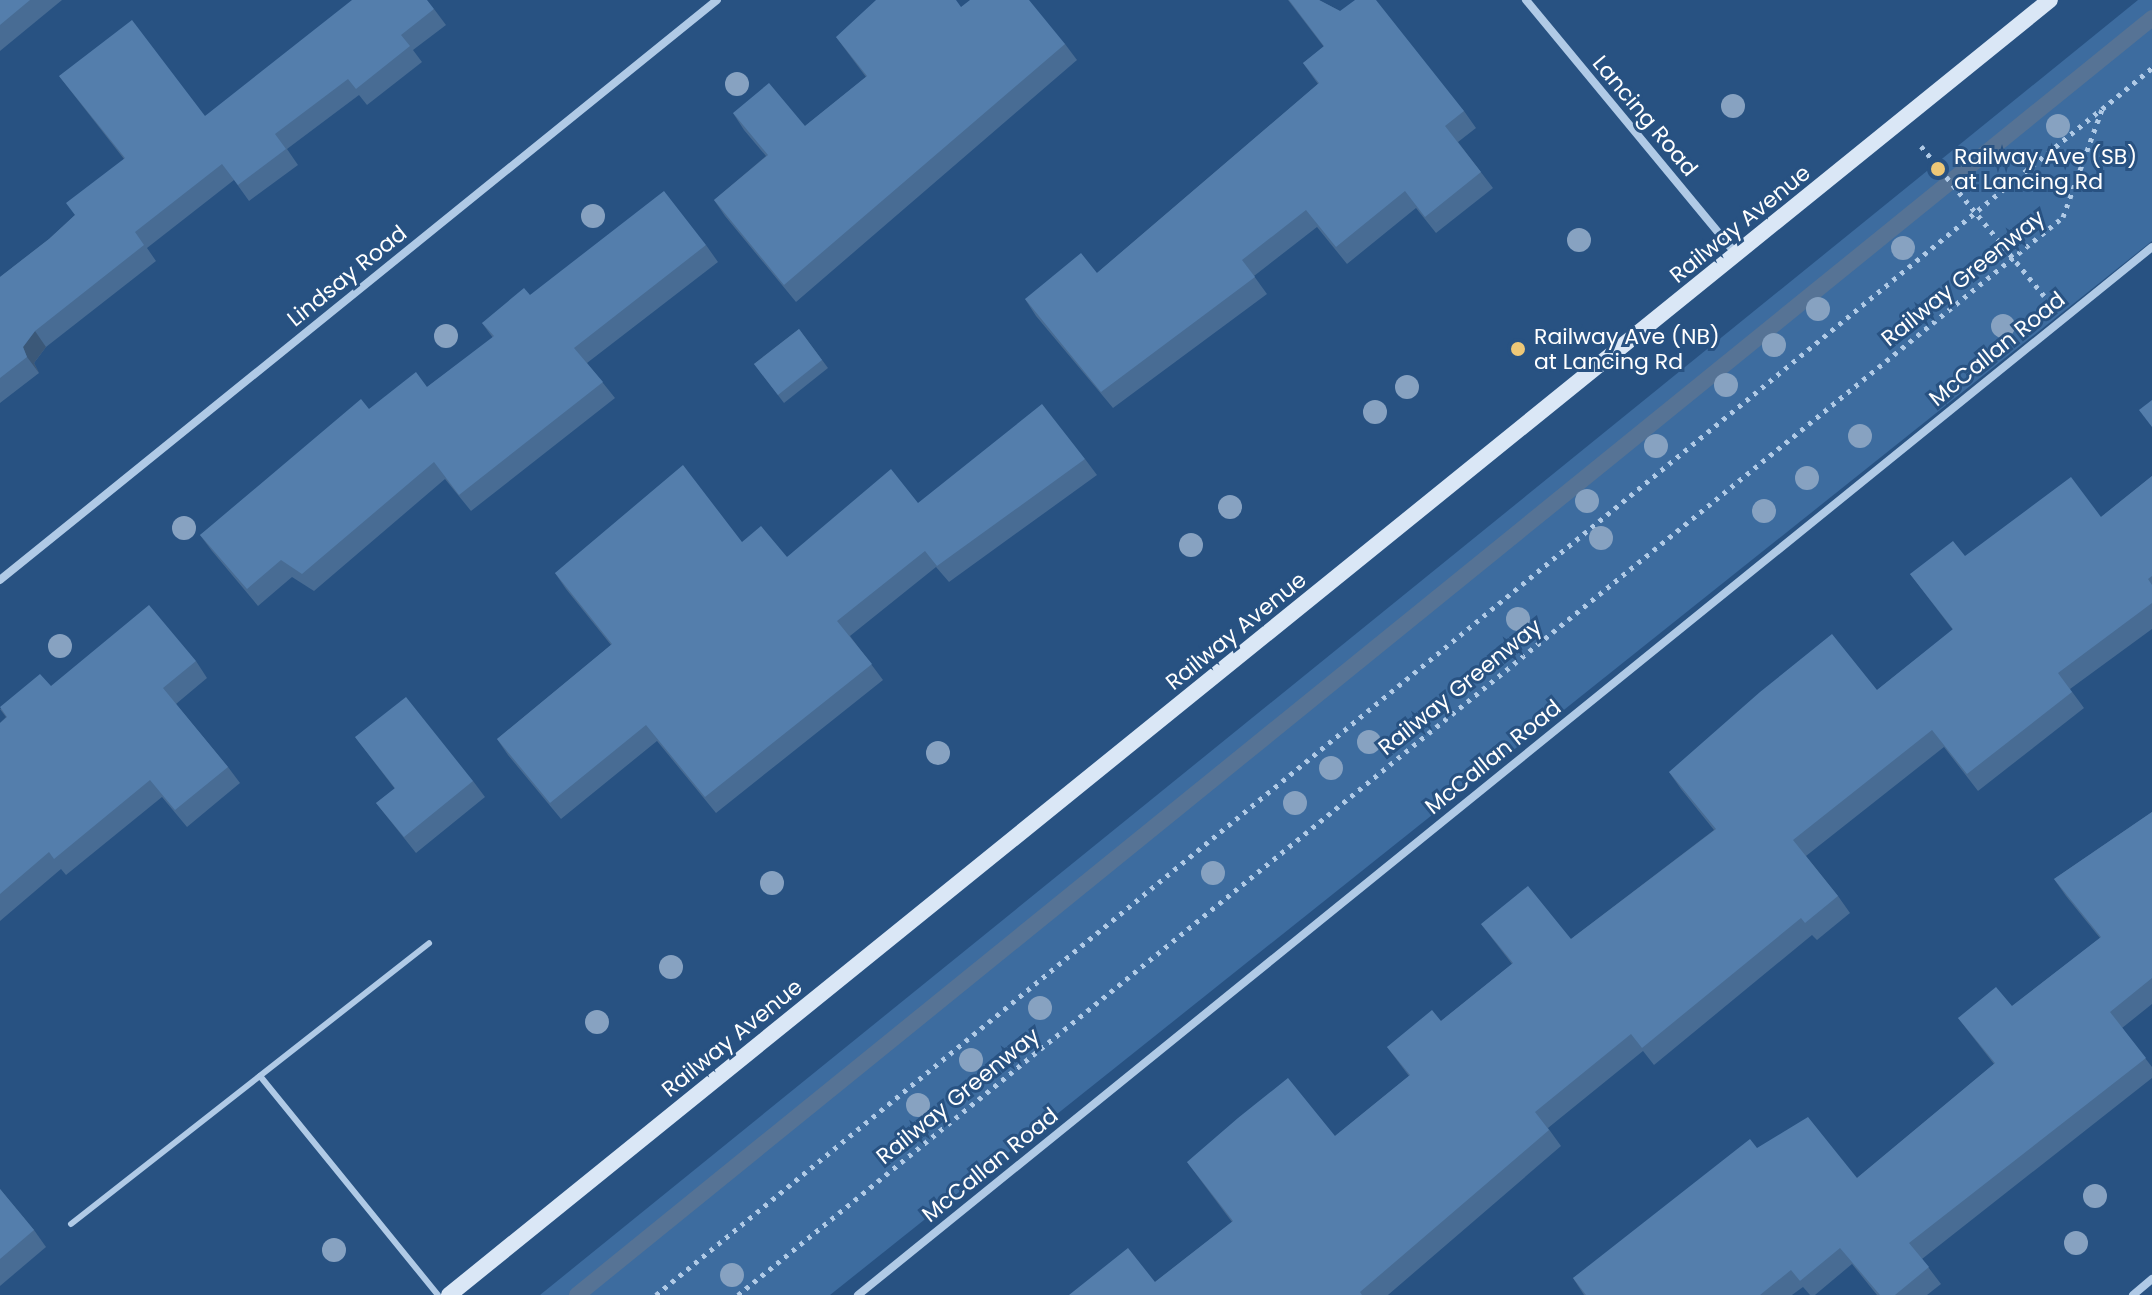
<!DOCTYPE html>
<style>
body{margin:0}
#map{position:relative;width:2152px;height:1295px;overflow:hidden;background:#285282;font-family:Poppins,sans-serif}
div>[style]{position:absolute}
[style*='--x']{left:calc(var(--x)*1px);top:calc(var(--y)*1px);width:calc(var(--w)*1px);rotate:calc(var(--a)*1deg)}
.green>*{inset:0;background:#3d6c9f}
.stream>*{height:16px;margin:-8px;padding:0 8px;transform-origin:8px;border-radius:8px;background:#567395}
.path>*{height:5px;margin-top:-2.5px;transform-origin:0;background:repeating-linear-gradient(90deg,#b0cae6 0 4px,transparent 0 10px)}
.service>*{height:6px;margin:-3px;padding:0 3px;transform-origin:3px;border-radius:3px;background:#b0cae6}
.minor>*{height:8px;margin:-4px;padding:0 4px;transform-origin:4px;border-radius:4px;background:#b0cae6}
.secondary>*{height:16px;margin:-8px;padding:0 8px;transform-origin:8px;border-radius:8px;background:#dae7f6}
.trees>*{width:24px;height:24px;margin:-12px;border-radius:50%;background:#87a2c1}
.wall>*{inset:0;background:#486c94}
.shaded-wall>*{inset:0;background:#3b5878}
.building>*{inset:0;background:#547eac}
.dots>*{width:22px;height:22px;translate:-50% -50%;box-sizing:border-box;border:4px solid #285282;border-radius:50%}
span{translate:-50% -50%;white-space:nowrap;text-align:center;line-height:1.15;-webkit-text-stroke:6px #285282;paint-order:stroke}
.street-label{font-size:22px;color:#fff}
.poi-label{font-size:22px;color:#fff}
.left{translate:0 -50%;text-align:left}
</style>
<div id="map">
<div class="green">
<div style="clip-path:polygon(2138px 0,2152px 0,2152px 241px,830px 1295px,540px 1295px)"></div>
</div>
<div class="stream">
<div style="--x:577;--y:1295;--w:2028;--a:-39.03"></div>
</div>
<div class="path">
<div style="--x:1921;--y:146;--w:194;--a:50.6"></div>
<div style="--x:656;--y:1295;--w:1867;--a:-39.37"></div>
<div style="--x:738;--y:1295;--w:1708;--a:-39.13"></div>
<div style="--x:2063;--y:217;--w:115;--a:-70.1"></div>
<div style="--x:2102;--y:109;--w:65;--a:-39.4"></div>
</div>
<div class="service">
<div style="--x:260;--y:1076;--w:282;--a:50.9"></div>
<div style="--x:71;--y:1224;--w:455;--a:-38.1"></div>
</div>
<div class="minor">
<div style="--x:1526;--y:0;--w:331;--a:50.4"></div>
<div style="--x:0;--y:580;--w:922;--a:-38.97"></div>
<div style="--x:858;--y:1295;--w:1665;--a:-39"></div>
<div style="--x:2133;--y:1295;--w:25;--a:-40"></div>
</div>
<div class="secondary">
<div style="--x:449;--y:1295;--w:2059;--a:-38.97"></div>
</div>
<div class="trees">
<div style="left:737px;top:84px"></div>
<div style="left:1733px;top:106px"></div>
<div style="left:2058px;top:126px"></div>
<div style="left:593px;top:216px"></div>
<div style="left:1579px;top:240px"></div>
<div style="left:1903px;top:248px"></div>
<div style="left:1818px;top:309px"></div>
<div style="left:2003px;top:326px"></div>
<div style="left:446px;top:336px"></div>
<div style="left:1774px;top:345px"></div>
<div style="left:1726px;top:385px"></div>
<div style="left:1407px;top:387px"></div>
<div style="left:1375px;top:412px"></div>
<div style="left:1860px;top:436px"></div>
<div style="left:1656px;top:446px"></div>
<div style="left:1807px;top:478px"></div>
<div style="left:1587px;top:501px"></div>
<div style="left:1230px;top:507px"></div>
<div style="left:1764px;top:511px"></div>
<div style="left:184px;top:528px"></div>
<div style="left:1601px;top:538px"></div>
<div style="left:1191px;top:545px"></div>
<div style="left:1518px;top:619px"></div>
<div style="left:60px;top:646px"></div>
<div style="left:1369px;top:742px"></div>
<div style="left:938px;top:753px"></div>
<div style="left:1331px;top:768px"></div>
<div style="left:1295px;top:803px"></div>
<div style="left:1213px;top:873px"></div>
<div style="left:772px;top:883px"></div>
<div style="left:671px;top:967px"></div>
<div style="left:1040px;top:1008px"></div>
<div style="left:597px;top:1022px"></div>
<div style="left:971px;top:1060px"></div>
<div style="left:918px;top:1105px"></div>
<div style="left:2095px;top:1196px"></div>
<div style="left:2076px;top:1243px"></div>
<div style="left:334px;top:1250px"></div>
<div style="left:732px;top:1275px"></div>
</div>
<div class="wall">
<div style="clip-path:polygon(0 0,62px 0,0 51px)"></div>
<div style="clip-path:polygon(1288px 0,1319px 0,1340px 11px,1464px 111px,1476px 128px,1458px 142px,1493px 188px,1436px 233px,1416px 208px,1347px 264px,1317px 227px,1254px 276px,1267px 294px,1113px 408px,1036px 316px,1025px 299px,1097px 273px,1318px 84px,1303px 63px,1324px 47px)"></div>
<div style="clip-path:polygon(961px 7px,1065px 44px,1077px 60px,796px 302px,725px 216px,714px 200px,766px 156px,744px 130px,733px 113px,805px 126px,866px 77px,836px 37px)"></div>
<div style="clip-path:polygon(434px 9px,446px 25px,413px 50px,422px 62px,367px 105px,359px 95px,287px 149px,298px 165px,249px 201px,234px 180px,147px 248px,156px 261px,46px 347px,34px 363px,39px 373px,0 403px,0 277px,49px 239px,75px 215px,124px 159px,59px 76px,205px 116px)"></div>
<div style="clip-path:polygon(706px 245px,718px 262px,587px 363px,615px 398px,471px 511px,445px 479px,314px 591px,292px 577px,258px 606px,212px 551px,200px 535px,369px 409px,427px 387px,493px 338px,482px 323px,530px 295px)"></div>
<div style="clip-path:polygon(799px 329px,828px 368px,784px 403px,754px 364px)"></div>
<div style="clip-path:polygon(1085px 459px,1097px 475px,949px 582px,936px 567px,850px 636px,883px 680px,716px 813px,657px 741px,561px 819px,508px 755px,497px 739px,611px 645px,566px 589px,555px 573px,742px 542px,787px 557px,918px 503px)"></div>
<div style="clip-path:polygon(2152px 476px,2152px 629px,2070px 689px,2084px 708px,1978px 791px,1944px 747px,1806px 856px,1838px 896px,1850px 913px,1817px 940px,1812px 935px,1654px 1065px,1643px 1051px,1548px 1128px,1561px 1146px,1388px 1295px,1069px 1295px,1155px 1282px,1232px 1222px,1187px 1162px,1335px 1136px,1409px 1076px,1387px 1047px,1441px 1021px,1512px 964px,1481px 924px,1571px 939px,1714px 830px,1681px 789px,1669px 772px,1877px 690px,1953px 630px,1910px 574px,2101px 517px)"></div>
<div style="clip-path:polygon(196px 661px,207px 678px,176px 704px,228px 767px,240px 783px,187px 827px,162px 797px,66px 875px,61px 869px,0 921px,0 723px,6px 717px,0 709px,51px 686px)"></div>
<div style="clip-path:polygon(355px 737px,473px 781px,485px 797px,416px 853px,376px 803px,395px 789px)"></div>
<div style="clip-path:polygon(2152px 812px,2152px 1004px,2122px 1028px,2152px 1067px,2152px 1078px,1922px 1259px,1941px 1284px,1927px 1295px,1877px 1295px,1852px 1264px,1815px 1295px,1810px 1295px,1803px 1287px,1792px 1295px,1584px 1295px,1573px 1278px,1757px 1148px,1857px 1178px,1994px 1064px,1958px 1018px,2012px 1006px,2100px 938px,2066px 896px,2054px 879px)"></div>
<div style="clip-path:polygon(0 1189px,34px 1230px,46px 1247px,0 1286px)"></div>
</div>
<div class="shaded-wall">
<div style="clip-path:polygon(35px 331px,46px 347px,34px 363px,39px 373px,27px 357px,23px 347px)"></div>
</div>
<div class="building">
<div style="clip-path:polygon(0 0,30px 0,0 25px)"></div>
<div style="clip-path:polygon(352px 0,427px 0,434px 9px,401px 35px,410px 46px,356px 89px,348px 79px,275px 134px,286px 149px,238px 185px,222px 164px,135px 232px,144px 245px,35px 331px,23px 347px,27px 357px,0 378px,0 277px,49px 239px,75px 215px,66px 203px,125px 158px,59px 76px,132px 20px,205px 116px)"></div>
<div style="clip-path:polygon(876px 0,956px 0,961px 7px,970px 0,1029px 0,1065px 44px,784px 285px,714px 200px,768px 155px,733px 113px,769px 83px,805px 126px,867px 76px,836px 37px)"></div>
<div style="clip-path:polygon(1289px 0,1319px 0,1340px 11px,1355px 0,1376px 0,1464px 111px,1445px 126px,1481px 172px,1425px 217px,1405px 191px,1336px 247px,1306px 210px,1242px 260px,1255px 277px,1101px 392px,1025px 299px,1081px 253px,1097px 273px,1319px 83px,1303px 63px,1324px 46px)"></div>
<div style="clip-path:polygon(664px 191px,706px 245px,574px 348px,603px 382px,459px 495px,434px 462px,302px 574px,281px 560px,247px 589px,200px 535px,361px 399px,369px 409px,416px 372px,427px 387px,494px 336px,482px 323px,524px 288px,530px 295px)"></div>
<div style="clip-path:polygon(799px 329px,822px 360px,778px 395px,754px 364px)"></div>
<div style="clip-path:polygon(2152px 400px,2152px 427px,2139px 410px)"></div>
<div style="clip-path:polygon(1042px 404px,1085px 459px,937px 566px,925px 551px,837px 621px,872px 664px,705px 797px,646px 725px,550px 803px,497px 739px,612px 644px,555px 573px,683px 465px,742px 542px,761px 526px,787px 557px,891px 469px,918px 503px)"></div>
<div style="clip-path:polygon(2152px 476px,2152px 576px,2148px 579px,2152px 585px,2152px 603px,2058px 673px,2072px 692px,1967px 774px,1932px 730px,1793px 840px,1838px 896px,1805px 923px,1801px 918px,1642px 1048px,1631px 1034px,1535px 1112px,1549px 1130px,1360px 1292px,1362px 1295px,1069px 1295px,1128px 1248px,1155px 1282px,1233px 1221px,1187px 1162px,1238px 1118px,1288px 1078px,1335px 1136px,1410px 1075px,1387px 1047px,1432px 1010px,1441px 1021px,1513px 963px,1481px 924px,1528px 886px,1571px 939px,1716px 829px,1669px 772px,1760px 692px,1832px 634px,1877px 690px,1953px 629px,1910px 574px,1953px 541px,1965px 556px,2071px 477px,2101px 517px)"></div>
<div style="clip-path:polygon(149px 605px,196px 661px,163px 688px,228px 767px,175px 810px,150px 780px,54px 859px,49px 852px,0 894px,0 723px,7px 717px,0 707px,40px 674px,51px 686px)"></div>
<div style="clip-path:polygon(406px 697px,473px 781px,404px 837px,376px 803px,395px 788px,355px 737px)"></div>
<div style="clip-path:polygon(2152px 812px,2152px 978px,2110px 1012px,2146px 1058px,1909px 1243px,1929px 1267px,1895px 1295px,1880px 1295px,1840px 1248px,1800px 1281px,1791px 1270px,1760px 1295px,1586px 1295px,1573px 1278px,1750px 1139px,1757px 1148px,1808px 1117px,1857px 1178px,1995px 1063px,1958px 1018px,1996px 987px,2012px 1006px,2101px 937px,2054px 879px)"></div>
<div style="clip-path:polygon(0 1189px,34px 1230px,0 1259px)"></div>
</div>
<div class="dots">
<div style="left:1938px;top:169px;background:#eec877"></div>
<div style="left:1518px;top:349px;background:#eec877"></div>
</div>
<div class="street-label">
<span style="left:1645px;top:116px;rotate:50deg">Lancing Road</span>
<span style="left:1740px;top:224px;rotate:-39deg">Railway Avenue</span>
<span style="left:347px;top:276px;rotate:-39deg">Lindsay Road</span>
<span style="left:1963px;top:278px;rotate:-39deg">Railway Greenway</span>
<span style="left:1997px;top:349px;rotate:-39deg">McCallan Road</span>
<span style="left:1236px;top:631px;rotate:-39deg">Railway Avenue</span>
<span style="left:1460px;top:687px;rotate:-39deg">Railway Greenway</span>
<span style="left:1493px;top:757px;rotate:-39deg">McCallan Road</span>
<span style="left:732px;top:1038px;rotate:-39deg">Railway Avenue</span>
<span style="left:958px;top:1096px;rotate:-39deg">Railway Greenway</span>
<span style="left:990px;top:1165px;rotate:-39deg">McCallan Road</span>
</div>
<div class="poi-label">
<span class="left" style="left:1954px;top:169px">Railway Ave (SB)<br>at Lancing Rd</span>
<span class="left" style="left:1534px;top:349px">Railway Ave (NB)<br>at Lancing Rd</span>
</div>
</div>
